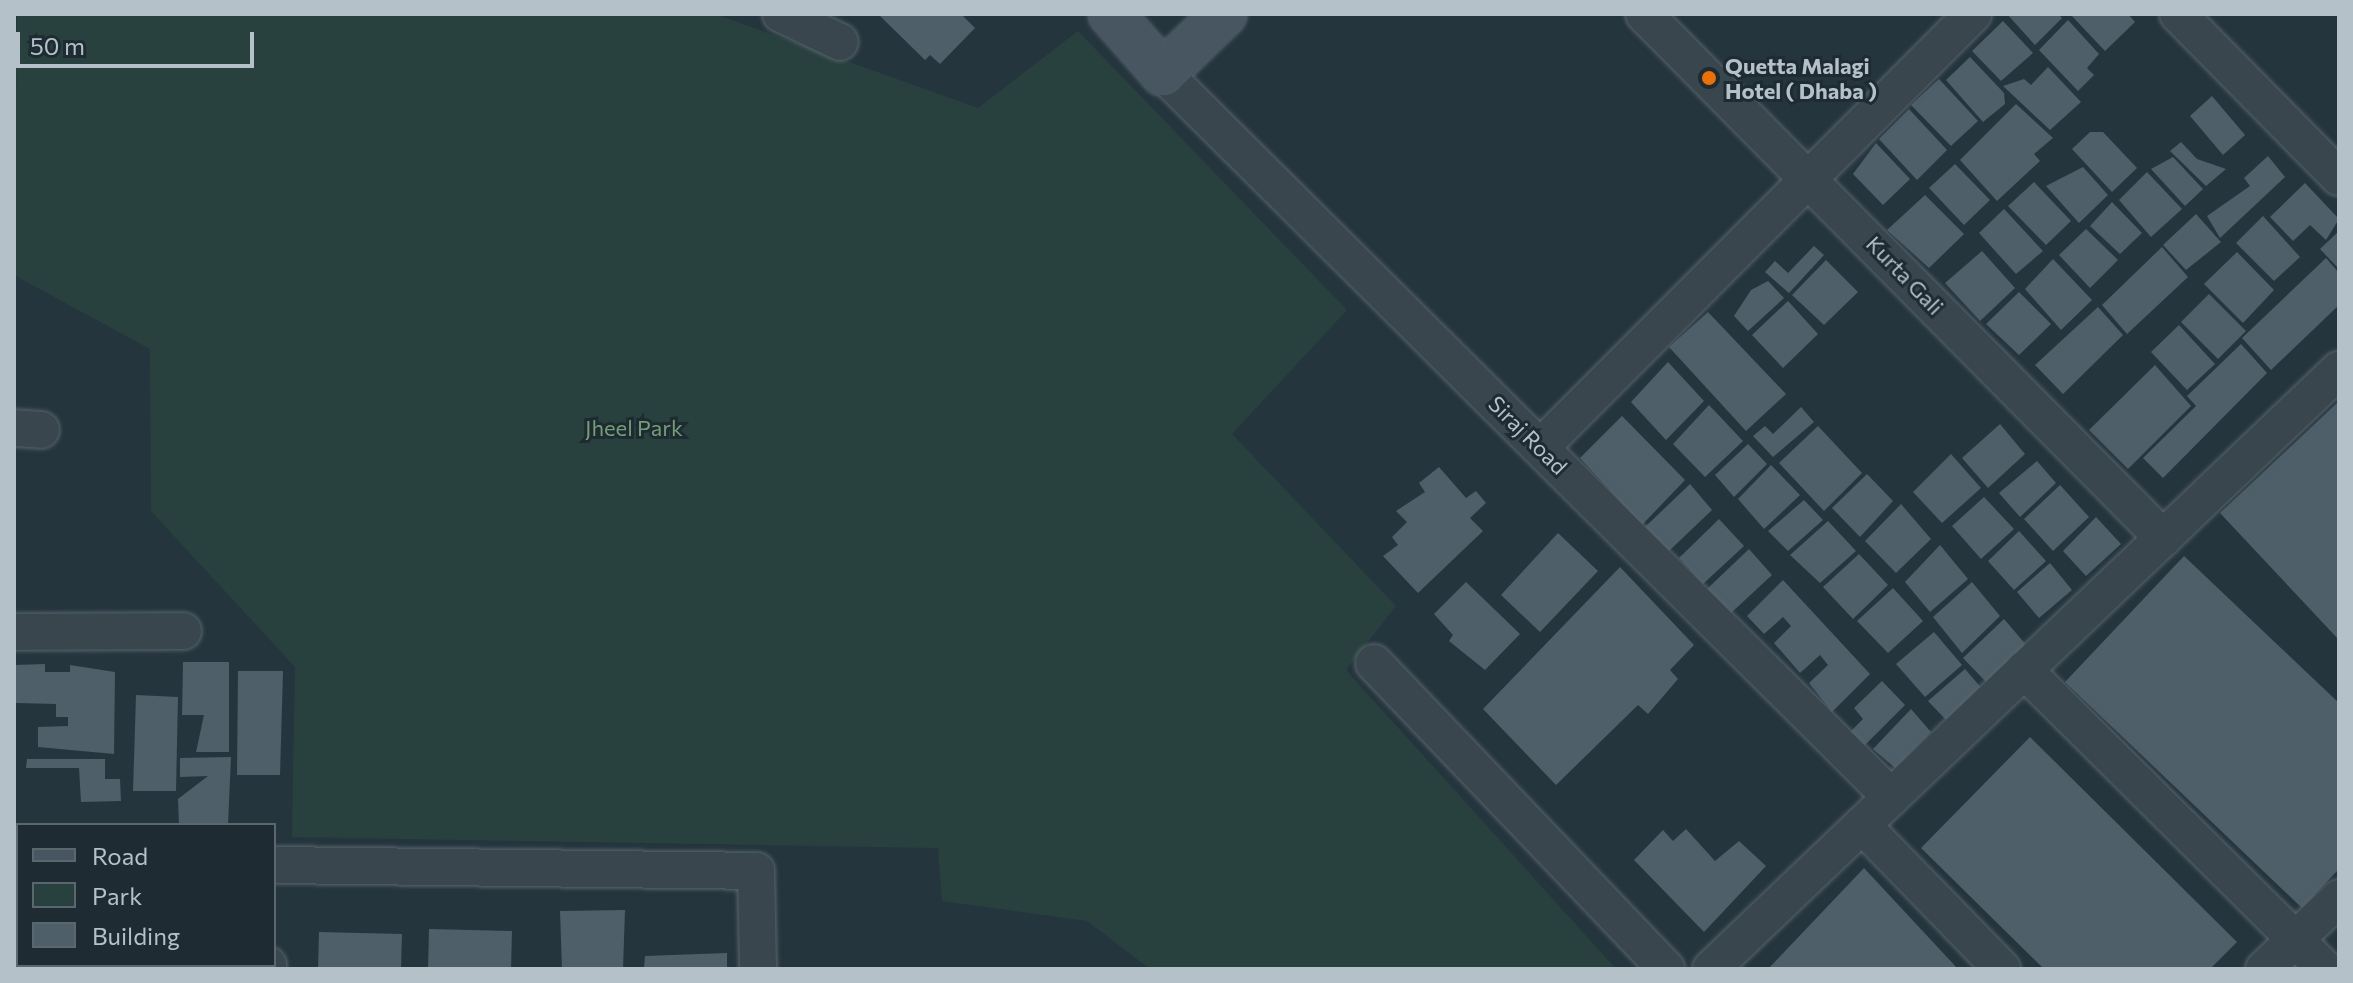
<!DOCTYPE html>
<style>
body{margin:0}
#map{position:relative;width:2353px;height:983px;overflow:hidden;background:#25353e;font-family:Commissioner,sans-serif}
div>[style]{position:absolute}
[style*='--x']{left:calc(var(--x)*1px);top:calc(var(--y)*1px);width:calc(var(--w)*1px);rotate:calc(var(--a)*1deg)}
.green>*{inset:0;background:#28413e}
.building>*{inset:0;background:#4e5f69}
.roads{filter:drop-shadow(0 0 2px #57646c) drop-shadow(0 0 2px #57646c)}
.street>*{height:36px;margin:-18px;padding:0 18px;transform-origin:18px;border-radius:18px;background:#39464e}
.secondary>*{height:44px;margin:-22px;padding:0 22px;transform-origin:22px;border-radius:22px;background:#475661}
.dots>*{width:22px;height:22px;translate:-50% -50%;box-sizing:border-box;border:4px solid #1e2b33;border-radius:50%}
span{translate:-50% -50%;white-space:nowrap;text-align:center;line-height:1.15;-webkit-text-stroke:6px #1e2b33;paint-order:stroke}
.poi-label{font-size:22px;color:#b5c1c9;font-weight:700}
.left{translate:0 -50%;text-align:left}
.street-label{font-size:22px;color:#b5c1c9}
.park-label{font-size:22px;color:#749e75}
.frame{position:absolute;inset:0;border:16px solid #b5c1c9;pointer-events:none}
.legend{position:absolute;left:16px;top:823px;width:260px;height:144px;box-sizing:border-box;background:#1e2b33;border:2px solid #5a676f;margin:0;padding:10px 14px;list-style:none;font-size:24px;color:#b5c1c9}
.legend li{display:flex;align-items:center;gap:16px;height:40px}
.legend b{width:40px;border:2px solid #5a676f}
.scale{position:absolute;left:16px;top:32px;width:238px;height:36px;box-sizing:border-box;border:4px solid #b5c1c9;border-top:0;padding-left:10px;font-size:24px;line-height:28px;white-space:nowrap;color:#b5c1c9;-webkit-text-stroke:6px #1e2b33;paint-order:stroke}
</style>
<div id="map">
<div class="green">
<div style="clip-path:polygon(17px 14px,715px 14px,978px 108px,1078px 31px,1347px 310px,1232px 434px,1396px 606px,1346px 670px,1616px 969px,1150px 969px,1087px 921px,942px 901px,938px 848px,292px 837px,295px 667px,151px 511px,150px 349px,14px 275px)"></div>
</div>
<div class="building">
<div style="clip-path:polygon(878px 14px,961px 14px,975px 28px,940px 64px,930px 55px,925px 60px)"></div>
<div style="clip-path:polygon(2007px 14px,2058px 14px,2062px 18px,2035px 45px)"></div>
<div style="clip-path:polygon(2070px 14px,2128px 14px,2135px 22px,2105px 51px)"></div>
<div style="clip-path:polygon(2068px 20px,2099px 54px,2087px 68px,2094px 75px,2078px 91px,2039px 50px)"></div>
<div style="clip-path:polygon(2003px 21px,2033px 53px,2001px 81px,1972px 51px)"></div>
<div style="clip-path:polygon(1970px 57px,2004px 93px,2005px 104px,1983px 122px,1946px 80px)"></div>
<div style="clip-path:polygon(2048px 67px,2081px 102px,2050px 130px,2003px 86px,2024px 79px,2031px 85px)"></div>
<div style="clip-path:polygon(1939px 79px,1978px 121px,1951px 146px,1911px 105px)"></div>
<div style="clip-path:polygon(2212px 96px,2245px 135px,2223px 155px,2190px 116px)"></div>
<div style="clip-path:polygon(2016px 104px,2053px 138px,2034px 154px,2040px 161px,1997px 201px,1960px 160px)"></div>
<div style="clip-path:polygon(1909px 109px,1947px 150px,1917px 180px,1879px 139px)"></div>
<div style="clip-path:polygon(2090px 132px,2103px 132px,2137px 168px,2112px 192px,2072px 149px)"></div>
<div style="clip-path:polygon(2181px 142px,2197px 159px,2226px 169px,2206px 186px,2170px 151px)"></div>
<div style="clip-path:polygon(1876px 143px,1910px 179px,1883px 205px,1853px 174px)"></div>
<div style="clip-path:polygon(2268px 156px,2285px 177px,2220px 238px,2207px 216px,2250px 186px,2244px 178px)"></div>
<div style="clip-path:polygon(2173px 157px,2203px 189px,2185px 206px,2151px 169px)"></div>
<div style="clip-path:polygon(1955px 164px,1990px 200px,1964px 225px,1929px 188px)"></div>
<div style="clip-path:polygon(2083px 167px,2108px 195px,2079px 223px,2046px 186px)"></div>
<div style="clip-path:polygon(2147px 172px,2182px 209px,2151px 237px,2119px 200px)"></div>
<div style="clip-path:polygon(2034px 182px,2071px 221px,2046px 245px,2008px 206px)"></div>
<div style="clip-path:polygon(2305px 183px,2339px 219px,2326px 240px,2310px 225px,2293px 241px,2270px 217px)"></div>
<div style="clip-path:polygon(1925px 195px,1964px 234px,1929px 268px,1887px 230px)"></div>
<div style="clip-path:polygon(2112px 202px,2142px 233px,2120px 254px,2090px 226px)"></div>
<div style="clip-path:polygon(2004px 209px,2043px 251px,2016px 274px,1979px 233px)"></div>
<div style="clip-path:polygon(2196px 214px,2221px 242px,2186px 270px,2163px 245px)"></div>
<div style="clip-path:polygon(2263px 216px,2300px 257px,2274px 281px,2236px 243px)"></div>
<div style="clip-path:polygon(2086px 229px,2118px 260px,2090px 288px,2059px 255px)"></div>
<div style="clip-path:polygon(2339px 231px,2339px 269px,2320px 249px)"></div>
<div style="clip-path:polygon(1814px 246px,1824px 255px,1789px 293px,1765px 272px,1775px 261px,1788px 273px)"></div>
<div style="clip-path:polygon(2162px 247px,2188px 277px,2127px 334px,2102px 305px)"></div>
<div style="clip-path:polygon(1982px 251px,2015px 288px,1980px 321px,1945px 283px)"></div>
<div style="clip-path:polygon(2237px 252px,2274px 290px,2243px 323px,2204px 284px)"></div>
<div style="clip-path:polygon(2326px 258px,2339px 273px,2339px 305px,2271px 370px,2242px 338px)"></div>
<div style="clip-path:polygon(2053px 259px,2092px 300px,2061px 330px,2025px 289px)"></div>
<div style="clip-path:polygon(1826px 260px,1858px 292px,1824px 325px,1792px 295px)"></div>
<div style="clip-path:polygon(1768px 281px,1784px 298px,1748px 331px,1734px 316px,1751px 290px)"></div>
<div style="clip-path:polygon(2019px 292px,2051px 324px,2019px 355px,1986px 324px)"></div>
<div style="clip-path:polygon(2209px 294px,2246px 331px,2218px 359px,2181px 322px)"></div>
<div style="clip-path:polygon(1788px 301px,1818px 334px,1783px 368px,1752px 335px)"></div>
<div style="clip-path:polygon(2098px 307px,2123px 335px,2063px 394px,2035px 365px)"></div>
<div style="clip-path:polygon(1708px 312px,1786px 394px,1746px 431px,1669px 347px)"></div>
<div style="clip-path:polygon(2179px 325px,2215px 364px,2187px 390px,2151px 352px)"></div>
<div style="clip-path:polygon(2241px 344px,2267px 373px,2163px 478px,2143px 458px,2196px 406px,2187px 396px)"></div>
<div style="clip-path:polygon(1668px 362px,1704px 401px,1666px 440px,1631px 402px)"></div>
<div style="clip-path:polygon(2155px 365px,2191px 406px,2128px 469px,2089px 430px)"></div>
<div style="clip-path:polygon(2339px 401px,2339px 640px,2220px 513px)"></div>
<div style="clip-path:polygon(1709px 405px,1743px 441px,1705px 477px,1673px 444px)"></div>
<div style="clip-path:polygon(1801px 407px,1814px 422px,1773px 457px,1753px 436px,1765px 426px,1773px 434px)"></div>
<div style="clip-path:polygon(1622px 416px,1685px 480px,1642px 525px,1580px 458px)"></div>
<div style="clip-path:polygon(2000px 424px,2025px 454px,1988px 488px,1962px 458px)"></div>
<div style="clip-path:polygon(1818px 426px,1862px 473px,1824px 511px,1779px 463px)"></div>
<div style="clip-path:polygon(1748px 444px,1767px 464px,1734px 497px,1715px 475px)"></div>
<div style="clip-path:polygon(1951px 454px,1981px 488px,1942px 523px,1913px 492px)"></div>
<div style="clip-path:polygon(2037px 461px,2056px 483px,2020px 517px,1999px 493px)"></div>
<div style="clip-path:polygon(1771px 465px,1800px 495px,1764px 529px,1738px 499px)"></div>
<div style="clip-path:polygon(1439px 467px,1466px 498px,1476px 491px,1486px 503px,1470px 518px,1483px 531px,1418px 593px,1383px 556px,1398px 545px,1392px 537px,1407px 522px,1396px 511px,1425px 492px,1419px 483px)"></div>
<div style="clip-path:polygon(1867px 474px,1893px 501px,1860px 537px,1832px 508px)"></div>
<div style="clip-path:polygon(1690px 484px,1712px 510px,1669px 551px,1645px 527px)"></div>
<div style="clip-path:polygon(2060px 485px,2089px 517px,2053px 551px,2024px 519px)"></div>
<div style="clip-path:polygon(1984px 497px,2014px 529px,1981px 559px,1952px 526px)"></div>
<div style="clip-path:polygon(1804px 500px,1823px 520px,1788px 551px,1768px 531px)"></div>
<div style="clip-path:polygon(1901px 504px,1931px 539px,1896px 573px,1865px 541px)"></div>
<div style="clip-path:polygon(2096px 517px,2121px 544px,2086px 576px,2063px 551px)"></div>
<div style="clip-path:polygon(1719px 519px,1744px 546px,1703px 584px,1679px 558px)"></div>
<div style="clip-path:polygon(1828px 521px,1856px 551px,1820px 583px,1790px 555px)"></div>
<div style="clip-path:polygon(2019px 531px,2046px 561px,2014px 590px,1988px 561px)"></div>
<div style="clip-path:polygon(1558px 533px,1598px 571px,1540px 632px,1501px 595px)"></div>
<div style="clip-path:polygon(1940px 545px,1968px 579px,1930px 612px,1905px 582px)"></div>
<div style="clip-path:polygon(1749px 549px,1772px 575px,1730px 614px,1707px 589px)"></div>
<div style="clip-path:polygon(1859px 554px,1888px 585px,1853px 619px,1823px 587px)"></div>
<div style="clip-path:polygon(2184px 556px,2339px 703px,2339px 869px,2302px 908px,2065px 682px)"></div>
<div style="clip-path:polygon(2050px 563px,2072px 590px,2039px 618px,2017px 592px)"></div>
<div style="clip-path:polygon(1620px 567px,1694px 645px,1670px 670px,1678px 679px,1648px 714px,1638px 705px,1556px 785px,1483px 709px)"></div>
<div style="clip-path:polygon(1783px 580px,1870px 674px,1832px 712px,1809px 683px,1828px 665px,1820px 655px,1800px 673px,1774px 643px,1791px 626px,1783px 617px,1764px 634px,1747px 616px)"></div>
<div style="clip-path:polygon(1466px 582px,1520px 634px,1485px 670px,1449px 641px,1453px 635px,1434px 614px)"></div>
<div style="clip-path:polygon(1972px 582px,2000px 616px,1962px 653px,1933px 617px)"></div>
<div style="clip-path:polygon(1893px 588px,1923px 621px,1888px 653px,1857px 621px)"></div>
<div style="clip-path:polygon(2004px 619px,2028px 647px,1988px 684px,1963px 658px)"></div>
<div style="clip-path:polygon(1934px 632px,1962px 665px,1925px 697px,1896px 664px)"></div>
<div style="clip-path:polygon(183px 662px,229px 662px,229px 752px,196px 752px,204px 715px,182px 715px)"></div>
<div style="clip-path:polygon(45px 664px,45px 672px,70px 672px,70px 665px,115px 672px,114px 754px,38px 747px,38px 727px,68px 726px,68px 717px,56px 717px,56px 704px,16px 703px,14px 665px)"></div>
<div style="clip-path:polygon(1965px 669px,1984px 691px,1947px 721px,1928px 701px)"></div>
<div style="clip-path:polygon(238px 671px,283px 671px,280px 775px,237px 775px)"></div>
<div style="clip-path:polygon(1882px 681px,1905px 705px,1863px 747px,1848px 734px,1863px 719px,1854px 708px)"></div>
<div style="clip-path:polygon(136px 695px,178px 697px,176px 791px,133px 791px)"></div>
<div style="clip-path:polygon(1911px 709px,1931px 732px,1895px 768px,1873px 749px)"></div>
<div style="clip-path:polygon(2030px 737px,2237px 942px,2210px 969px,2044px 969px,1921px 848px)"></div>
<div style="clip-path:polygon(231px 757px,228px 825px,179px 825px,178px 799px,208px 776px,180px 777px,180px 758px)"></div>
<div style="clip-path:polygon(27px 759px,105px 759px,105px 779px,120px 779px,121px 801px,81px 802px,79px 768px,26px 768px)"></div>
<div style="clip-path:polygon(1686px 829px,1715px 861px,1739px 841px,1766px 866px,1704px 932px,1634px 860px,1663px 830px,1673px 841px)"></div>
<div style="clip-path:polygon(1864px 868px,1958px 969px,1768px 969px)"></div>
<div style="clip-path:polygon(625px 910px,623px 969px,562px 969px,560px 911px)"></div>
<div style="clip-path:polygon(429px 929px,512px 931px,511px 969px,428px 969px)"></div>
<div style="clip-path:polygon(319px 932px,402px 934px,401px 969px,318px 969px)"></div>
<div style="clip-path:polygon(727px 953px,727px 969px,644px 969px,645px 956px)"></div>
<div style="clip-path:polygon(15px 963px,97px 965px,97px 969px,15px 969px)"></div>
<div style="clip-path:polygon(137px 965px,213px 965px,136px 969px)"></div>
</div>
<div class="roads">
<div class="street">
<div style="--x:781;--y:14;--w:65;--a:25.4"></div>
<div style="--x:1644;--y:14;--w:738;--a:45.27"></div>
<div style="--x:2178;--y:14;--w:229;--a:45.4"></div>
<div style="--x:1163;--y:73;--w:1027;--a:44.84"></div>
<div style="--x:14;--y:428;--w:27;--a:4"></div>
<div style="--x:1541;--y:447;--w:612;--a:-45.07"></div>
<div style="--x:14;--y:632;--w:169;--a:-0.3"></div>
<div style="--x:1374;--y:663;--w:423;--a:46.3"></div>
<div style="--x:2024;--y:670;--w:424;--a:44.8"></div>
<div style="--x:1862;--y:825;--w:201;--a:45.8"></div>
<div style="--x:14;--y:864;--w:4;--a:0"></div>
<div style="--x:274;--y:865;--w:482;--a:0.7"></div>
<div style="--x:756;--y:871;--w:98;--a:88.8"></div>
<div style="--x:268;--y:969;--w:4;--a:-90"></div>
<div style="--x:1711;--y:969;--w:868;--a:-43.65"></div>
<div style="--x:2264;--y:969;--w:103;--a:-43.4"></div>
</div>
<div class="secondary">
<div style="--x:1111;--y:14;--w:79;--a:48.6"></div>
<div style="--x:1163;--y:73;--w:85;--a:-44"></div>
</div>
</div>
<div class="dots">
<div style="left:1709px;top:78px;background:#e8710a"></div>
</div>
<div class="poi-label">
<span class="left" style="left:1725px;top:78px">Quetta Malagi<br>Hotel ( Dhaba )</span>
</div>
<div class="street-label">
<span style="left:1905px;top:275px;rotate:46deg">Kurta Gali</span>
<span style="left:1528px;top:435px;rotate:45deg">Siraj Road</span>
</div>
<div class="park-label">
<span style="left:634px;top:428px">Jheel Park</span>
</div>
<div class="frame"></div>
<ul class="legend">
<li><b style="height:10px;background:#475661"></b>Road</li>
<li><b style="height:22px;background:#28413e"></b>Park</li>
<li><b style="height:22px;background:#4e5f69"></b>Building</li>
</ul>
<div class="scale">50 m</div>
</div>
